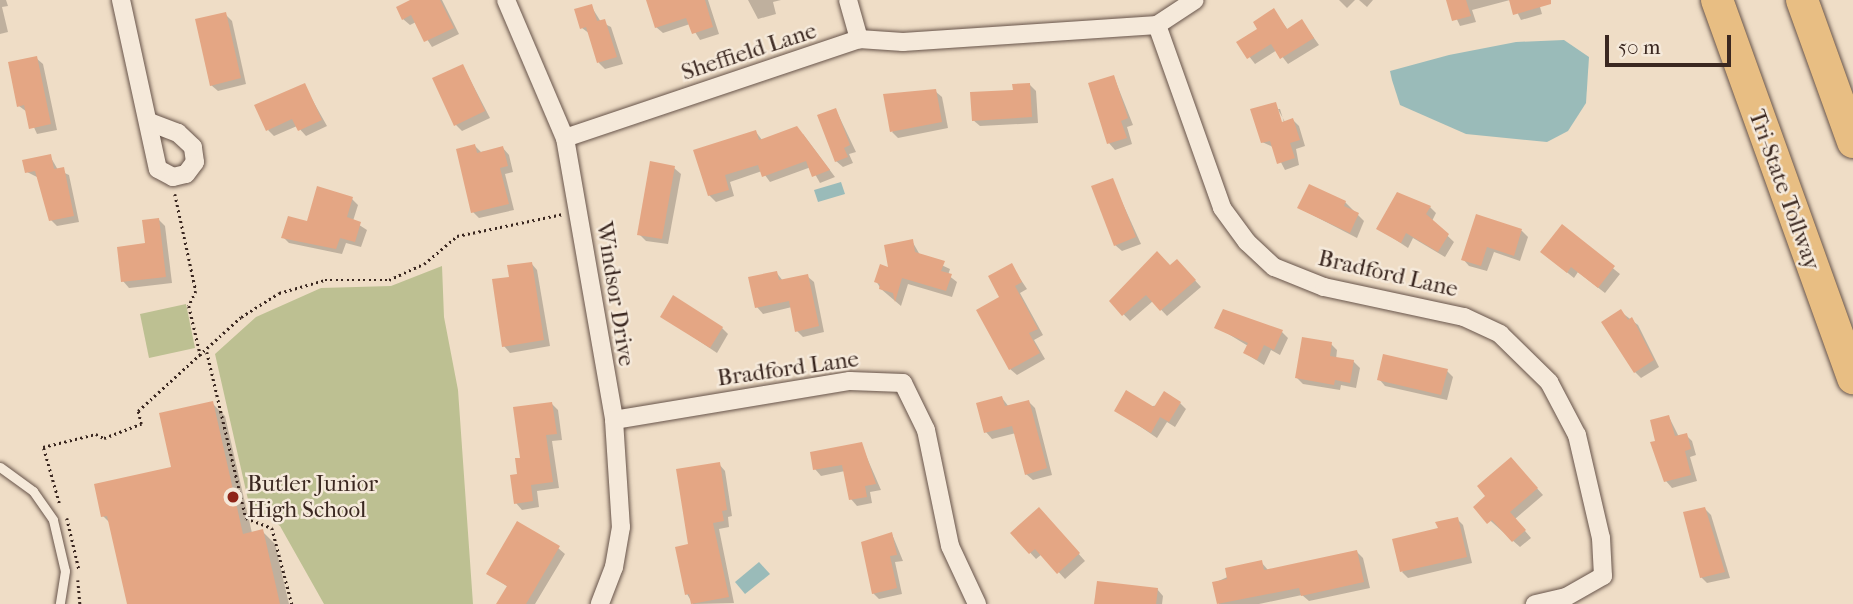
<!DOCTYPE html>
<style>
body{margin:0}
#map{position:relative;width:1853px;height:604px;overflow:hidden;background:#efddc6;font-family:"IM FELL French Canon",serif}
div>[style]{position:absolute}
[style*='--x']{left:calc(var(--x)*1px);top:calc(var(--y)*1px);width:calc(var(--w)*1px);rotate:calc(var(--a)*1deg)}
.green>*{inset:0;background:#bdc092}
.water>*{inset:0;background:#9abbb9}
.shadow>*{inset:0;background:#0003}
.building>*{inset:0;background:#e4a684}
.path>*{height:2.5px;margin-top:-1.25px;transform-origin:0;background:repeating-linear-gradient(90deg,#3a2720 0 2px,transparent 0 5.5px)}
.roads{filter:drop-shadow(0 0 2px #67544a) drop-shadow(0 0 2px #67544a)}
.lane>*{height:9px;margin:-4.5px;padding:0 4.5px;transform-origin:4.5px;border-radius:4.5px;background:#f5e9da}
.street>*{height:18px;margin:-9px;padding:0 9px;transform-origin:9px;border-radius:9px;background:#f5e9da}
.highway>*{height:32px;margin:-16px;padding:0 16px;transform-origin:16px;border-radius:16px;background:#e8be83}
.dots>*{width:19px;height:19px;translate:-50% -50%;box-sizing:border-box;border:4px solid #f5e9da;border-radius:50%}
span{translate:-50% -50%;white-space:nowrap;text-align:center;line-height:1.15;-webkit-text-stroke:5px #f5e9da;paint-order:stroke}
.street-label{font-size:23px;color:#3a2720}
.poi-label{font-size:23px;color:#3a2720}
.left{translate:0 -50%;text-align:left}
.scale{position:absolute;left:1605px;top:35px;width:126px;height:32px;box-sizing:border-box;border:4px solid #3a2720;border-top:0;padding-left:9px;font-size:21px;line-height:24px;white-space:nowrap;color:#3a2720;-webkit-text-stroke:5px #f5e9da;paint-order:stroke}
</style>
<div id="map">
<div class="green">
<div style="clip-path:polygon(442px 266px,444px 317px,458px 390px,473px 604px,324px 604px,280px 526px,249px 504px,215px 354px,256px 317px,321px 288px,391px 286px)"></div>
<div style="clip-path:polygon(186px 304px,195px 348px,149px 358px,140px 314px)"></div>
</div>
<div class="water">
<div style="clip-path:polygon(1564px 40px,1589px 57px,1586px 103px,1568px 131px,1547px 142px,1466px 134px,1400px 105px,1392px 80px,1390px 71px,1449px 55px,1516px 42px)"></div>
<div style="clip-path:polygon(841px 182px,845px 194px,818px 202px,814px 190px)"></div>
<div style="clip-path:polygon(759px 562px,770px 574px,745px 594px,735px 582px)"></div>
</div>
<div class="shadow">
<div style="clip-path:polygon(0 0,6px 0,8px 6px,2px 7px,8px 32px,0 34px)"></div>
<div style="clip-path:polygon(414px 0,442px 0,459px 34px,432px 47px,416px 22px,410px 25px,403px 19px)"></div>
<div style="clip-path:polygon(656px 0,708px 0,719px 34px,700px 40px,690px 24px,663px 33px,656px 27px)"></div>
<div style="clip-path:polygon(748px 0,781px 0,773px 2px,776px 14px,758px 19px)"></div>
<div style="clip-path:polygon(1339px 0,1355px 0,1347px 8px)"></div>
<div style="clip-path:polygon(1359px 0,1373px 0,1367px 7px)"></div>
<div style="clip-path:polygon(1448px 0,1510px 0,1472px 10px,1476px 22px,1460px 26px)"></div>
<div style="clip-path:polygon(1511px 0,1538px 0,1542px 14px,1521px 20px)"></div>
<div style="clip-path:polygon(591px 6px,601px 22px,611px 27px,623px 64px,605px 69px,599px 63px,590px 34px,582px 28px)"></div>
<div style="clip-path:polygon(1273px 10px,1288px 30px,1302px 21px,1319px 45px,1288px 64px,1277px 50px,1255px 64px,1239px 43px,1260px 29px)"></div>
<div style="clip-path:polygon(225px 14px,232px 21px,246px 84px,218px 91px,211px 85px)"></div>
<div style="clip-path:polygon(36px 58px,43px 64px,57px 130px,37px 134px,27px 112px,19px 106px)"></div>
<div style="clip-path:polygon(463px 66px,490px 118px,462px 131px,456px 125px)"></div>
<div style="clip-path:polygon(1114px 77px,1133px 125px,1127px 127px,1132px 144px,1115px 150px,1109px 143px)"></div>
<div style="clip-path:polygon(304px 85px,327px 126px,306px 136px,297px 126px,274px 136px,268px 130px)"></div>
<div style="clip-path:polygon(1030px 85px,1036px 91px,1038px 123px,980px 126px,973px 120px)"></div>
<div style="clip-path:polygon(935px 91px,942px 97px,948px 128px,898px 138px,892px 132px)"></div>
<div style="clip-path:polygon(evenodd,1275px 104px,1285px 122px,1293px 120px,1299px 126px,1305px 146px,1296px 149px,1299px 165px,1285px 170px,1273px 147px,1262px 142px,1275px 104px,1276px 109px,1280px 109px,1286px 129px,1283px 130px,1276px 109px)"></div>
<div style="clip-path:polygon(836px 110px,856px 152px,849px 154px,853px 163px,843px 167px,836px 161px)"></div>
<div style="clip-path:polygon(756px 132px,762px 140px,803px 134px,835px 177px,820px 183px,811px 167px,770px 182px,762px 171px,730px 182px,734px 196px,716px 202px,709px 195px)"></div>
<div style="clip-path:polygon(475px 146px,481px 152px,503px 148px,509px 155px,513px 172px,505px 174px,514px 210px,479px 218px,473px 212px)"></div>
<div style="clip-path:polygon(50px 156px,58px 170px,69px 175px,79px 222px,57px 226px,51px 220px,39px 178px,27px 172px)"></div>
<div style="clip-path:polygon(674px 168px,681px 174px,668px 244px,646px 241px,639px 234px)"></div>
<div style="clip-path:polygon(1112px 180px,1141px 244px,1122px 251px,1115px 245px)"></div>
<div style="clip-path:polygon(352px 199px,358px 205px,353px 221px,367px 230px,361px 247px,346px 243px,342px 254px,289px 243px,283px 237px)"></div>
<div style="clip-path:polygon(1345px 202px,1364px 221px,1357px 238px,1299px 208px)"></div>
<div style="clip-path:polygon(1430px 207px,1436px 213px,1432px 221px,1454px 242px,1445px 257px,1413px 238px,1408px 248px,1378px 228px)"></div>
<div style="clip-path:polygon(1477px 218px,1522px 231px,1528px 237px,1520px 261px,1494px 252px,1487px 271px,1469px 266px,1463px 259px)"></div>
<div style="clip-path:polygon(159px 220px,165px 226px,172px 283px,129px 288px,123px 281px)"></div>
<div style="clip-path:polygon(1562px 227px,1620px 274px,1605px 293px,1578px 272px,1574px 278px,1542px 252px)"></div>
<div style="clip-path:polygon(912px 241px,920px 255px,950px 269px,948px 275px,957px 282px,952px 297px,908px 284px,901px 306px,881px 289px,876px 281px)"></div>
<div style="clip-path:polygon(531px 263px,537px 270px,550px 346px,510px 353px,504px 346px,511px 278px)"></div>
<div style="clip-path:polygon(1011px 265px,1027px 289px,1020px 293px,1043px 335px,1034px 340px,1045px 359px,1017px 375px,1010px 369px,1001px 298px)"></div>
<div style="clip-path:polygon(1183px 267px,1201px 287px,1167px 316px,1153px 301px,1130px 321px,1111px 301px,1170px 268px)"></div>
<div style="clip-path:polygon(776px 272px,783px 281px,807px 276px,814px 282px,824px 332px,803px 337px,797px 331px,792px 307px,763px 314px,757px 307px)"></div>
<div style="clip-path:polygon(1621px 312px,1638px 325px,1659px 367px,1641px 378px,1635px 372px)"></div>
<div style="clip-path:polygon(662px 316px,722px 328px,728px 334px,717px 353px)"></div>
<div style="clip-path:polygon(1217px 327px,1282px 332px,1288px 338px,1280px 355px,1271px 350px,1264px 365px,1245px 353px,1248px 346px)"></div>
<div style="clip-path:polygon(1331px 344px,1337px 350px,1336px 359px,1353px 361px,1360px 368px,1356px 388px,1341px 385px,1340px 390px,1303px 384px,1297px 378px)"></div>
<div style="clip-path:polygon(1447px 371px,1453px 377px,1447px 400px,1385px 386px,1379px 379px)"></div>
<div style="clip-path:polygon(1002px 398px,1009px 407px,1029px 402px,1035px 408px,1052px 475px,1033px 480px,1026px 474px,1016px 433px,992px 439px,986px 432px)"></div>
<div style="clip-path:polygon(212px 403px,225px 416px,252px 533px,262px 531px,275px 544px,289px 604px,129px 604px,111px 524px,103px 516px,173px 468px)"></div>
<div style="clip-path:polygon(551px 403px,558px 410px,562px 440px,552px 441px,559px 488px,537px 491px,539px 507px,522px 510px,516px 503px,522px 459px)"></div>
<div style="clip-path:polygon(1180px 403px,1186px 409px,1175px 427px,1167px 422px,1157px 438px,1116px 410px)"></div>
<div style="clip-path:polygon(1669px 417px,1679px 437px,1686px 435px,1692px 441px,1696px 455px,1690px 457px,1697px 481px,1672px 488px,1666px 481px,1657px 442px)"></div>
<div style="clip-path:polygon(861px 444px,881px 490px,870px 492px,872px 503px,857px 506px,851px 499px,845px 471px,821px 476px,815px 469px)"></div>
<div style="clip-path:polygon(719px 464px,725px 471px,732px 516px,728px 517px,729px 527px,719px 529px,734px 603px,693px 604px,687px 594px)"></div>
<div style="clip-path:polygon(1517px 466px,1543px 495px,1515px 519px,1531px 538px,1520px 547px,1475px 507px)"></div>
<div style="clip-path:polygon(1705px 509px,1711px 515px,1730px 578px,1707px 583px,1701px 577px)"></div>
<div style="clip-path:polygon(1045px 516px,1085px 561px,1065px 579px,1042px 554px,1036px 559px,1012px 533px)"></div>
<div style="clip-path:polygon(1457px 519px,1463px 525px,1472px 563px,1408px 578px,1402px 572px,1441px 529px)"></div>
<div style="clip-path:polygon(892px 534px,903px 561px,895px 562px,902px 594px,879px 599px,873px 593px)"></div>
<div style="clip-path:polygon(558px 548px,565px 554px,535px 604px,498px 604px,508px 587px,488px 573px)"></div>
<div style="clip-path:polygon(1357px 552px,1363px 558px,1370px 588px,1309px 601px,1302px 595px,1259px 604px,1219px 604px,1214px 583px,1261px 562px,1268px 570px)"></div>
<div style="clip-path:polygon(1157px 589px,1163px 596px,1162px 604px,1096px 604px)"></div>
</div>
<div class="building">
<div style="clip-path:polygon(410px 0,440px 0,454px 28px,424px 42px,411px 15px,402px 20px,396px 7px)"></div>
<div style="clip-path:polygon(646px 0,705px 0,713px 27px,692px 34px,686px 18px,655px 28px)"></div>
<div style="clip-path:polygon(1446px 0,1466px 0,1471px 16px,1452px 21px)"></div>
<div style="clip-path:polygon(1509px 0,1551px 0,1551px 4px,1513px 15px)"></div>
<div style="clip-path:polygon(592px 4px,597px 21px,605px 19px,617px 57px,597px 63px,586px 27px,580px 29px,574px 9px)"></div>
<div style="clip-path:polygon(1274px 8px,1287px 29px,1302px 19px,1314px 38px,1280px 59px,1271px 44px,1247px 59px,1236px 42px,1257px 29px,1253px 22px)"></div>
<div style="clip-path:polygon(226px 12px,241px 78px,210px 86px,195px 19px)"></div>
<div style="clip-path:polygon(37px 56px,51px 124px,29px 129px,24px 105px,17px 107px,8px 62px)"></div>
<div style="clip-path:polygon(463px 64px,485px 111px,454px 126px,432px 78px)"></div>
<div style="clip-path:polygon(1114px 75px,1128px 118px,1121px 121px,1127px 138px,1107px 144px,1088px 83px)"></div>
<div style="clip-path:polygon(305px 83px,322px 120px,298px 131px,292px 119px,266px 131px,254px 105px)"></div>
<div style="clip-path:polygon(1030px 83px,1032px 117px,972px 121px,970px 92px,1013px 90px,1012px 84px)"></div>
<div style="clip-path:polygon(936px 89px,942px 122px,890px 132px,883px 94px)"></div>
<div style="clip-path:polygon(1276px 102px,1282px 122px,1293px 118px,1300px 140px,1290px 143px,1295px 158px,1277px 164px,1270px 141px,1261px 143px,1250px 109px)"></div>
<div style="clip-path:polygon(836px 108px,850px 145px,844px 148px,848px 157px,835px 162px,817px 115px)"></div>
<div style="clip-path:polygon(797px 126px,830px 170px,812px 177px,806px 161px,762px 177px,758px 165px,725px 175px,729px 190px,708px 196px,693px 150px,756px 130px,759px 140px)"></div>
<div style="clip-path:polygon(475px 144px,477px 153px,503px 146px,508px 166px,500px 168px,509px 204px,471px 213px,456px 149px)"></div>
<div style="clip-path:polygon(51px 154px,54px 169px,64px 167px,74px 216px,49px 221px,35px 171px,25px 173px,22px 160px)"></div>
<div style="clip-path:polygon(650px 161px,675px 166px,662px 239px,637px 235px)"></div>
<div style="clip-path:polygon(1113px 178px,1136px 237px,1114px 246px,1091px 186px)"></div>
<div style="clip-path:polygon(1309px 184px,1346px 201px,1344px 206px,1359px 213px,1350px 233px,1297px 208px)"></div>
<div style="clip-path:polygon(317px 186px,353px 197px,347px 217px,361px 222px,355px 242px,340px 238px,336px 249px,281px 238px,288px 216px,307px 221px)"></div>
<div style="clip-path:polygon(1397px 192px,1431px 206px,1426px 214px,1449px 234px,1438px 252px,1406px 233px,1401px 243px,1376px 229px)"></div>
<div style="clip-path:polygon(1476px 214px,1522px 229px,1514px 256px,1487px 247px,1481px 266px,1461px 260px)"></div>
<div style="clip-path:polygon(159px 218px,166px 277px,121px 282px,117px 247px,145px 243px,142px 220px)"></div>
<div style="clip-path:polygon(1562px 224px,1615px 266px,1598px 288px,1571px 267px,1567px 273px,1540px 252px)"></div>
<div style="clip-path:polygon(913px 239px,915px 252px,945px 261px,941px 271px,952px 274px,946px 291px,902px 278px,895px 302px,893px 293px,879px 289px,880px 284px,874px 282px,880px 264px,888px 267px,884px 245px)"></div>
<div style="clip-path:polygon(1157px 251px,1170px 265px,1177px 259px,1196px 280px,1160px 311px,1146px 295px,1122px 316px,1109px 301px)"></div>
<div style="clip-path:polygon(532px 262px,544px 340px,502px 347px,492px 279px,509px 277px,507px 265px)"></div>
<div style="clip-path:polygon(1012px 263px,1022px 282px,1015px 286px,1038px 329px,1029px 333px,1040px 353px,1009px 370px,976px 310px,999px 297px,988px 276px)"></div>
<div style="clip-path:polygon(777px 271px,779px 280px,808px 274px,819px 326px,795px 332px,789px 301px,755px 308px,748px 277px)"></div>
<div style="clip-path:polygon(673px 295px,723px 327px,710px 348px,660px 317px)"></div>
<div style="clip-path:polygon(1223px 309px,1283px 330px,1274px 350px,1264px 345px,1257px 360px,1243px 353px,1248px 343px,1214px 328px)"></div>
<div style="clip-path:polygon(1621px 309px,1628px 320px,1632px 317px,1654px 360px,1634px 373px,1601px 322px)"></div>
<div style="clip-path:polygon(1302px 337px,1332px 342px,1330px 356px,1354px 360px,1350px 383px,1335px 380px,1334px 385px,1295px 378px)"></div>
<div style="clip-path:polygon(1383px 354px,1448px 369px,1441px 395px,1377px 380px)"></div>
<div style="clip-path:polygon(1126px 390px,1154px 407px,1164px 391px,1181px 402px,1169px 422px,1160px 417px,1151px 433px,1114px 411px)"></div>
<div style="clip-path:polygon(1002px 396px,1005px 406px,1029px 400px,1047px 468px,1025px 475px,1012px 426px,984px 433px,976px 403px)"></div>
<div style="clip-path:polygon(213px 401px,243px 534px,263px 529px,280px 604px,127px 604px,107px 516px,101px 517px,94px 484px,171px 467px,159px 413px)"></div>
<div style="clip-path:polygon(552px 402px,557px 434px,546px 435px,553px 482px,531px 485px,533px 501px,514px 504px,510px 475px,517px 474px,515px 458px,520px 458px,513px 407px)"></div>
<div style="clip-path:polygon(1669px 415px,1675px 436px,1687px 433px,1691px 449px,1685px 451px,1691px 475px,1664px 482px,1650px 442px,1655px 441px,1650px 420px)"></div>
<div style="clip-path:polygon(862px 442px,876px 484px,865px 486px,867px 497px,849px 500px,842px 465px,813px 470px,810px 452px)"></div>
<div style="clip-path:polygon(1511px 457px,1538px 488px,1510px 512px,1526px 530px,1512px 542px,1492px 520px,1487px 524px,1473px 507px,1485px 496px,1477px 486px)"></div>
<div style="clip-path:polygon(720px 462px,727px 510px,722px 511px,724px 521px,713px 523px,729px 597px,691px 604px,689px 594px,685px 595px,675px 547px,688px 544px,676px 469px)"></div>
<div style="clip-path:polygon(1039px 507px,1080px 553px,1057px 574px,1035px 549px,1029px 554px,1010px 533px)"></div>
<div style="clip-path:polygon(1705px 507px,1725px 572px,1700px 578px,1683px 512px)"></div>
<div style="clip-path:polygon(1458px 517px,1467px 557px,1400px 572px,1392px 539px,1438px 528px,1435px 522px)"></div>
<div style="clip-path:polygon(517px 521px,560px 546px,526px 604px,496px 604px,507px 586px,486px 574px)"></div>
<div style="clip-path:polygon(892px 532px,897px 555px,890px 556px,897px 588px,872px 594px,861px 542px)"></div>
<div style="clip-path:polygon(1357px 550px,1364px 582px,1301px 596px,1299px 588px,1217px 604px,1212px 582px,1227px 579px,1225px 568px,1262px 560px,1264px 570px)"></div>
<div style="clip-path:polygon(1097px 581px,1158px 588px,1156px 604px,1094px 604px)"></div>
</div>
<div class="path">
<div style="--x:175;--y:194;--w:99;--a:77.8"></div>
<div style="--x:196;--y:291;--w:17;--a:115"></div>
<div style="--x:189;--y:306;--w:52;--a:76.8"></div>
<div style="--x:207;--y:352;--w:171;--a:76.8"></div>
<div style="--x:246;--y:518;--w:28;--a:21"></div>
<div style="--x:272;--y:528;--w:79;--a:75.3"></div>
<div style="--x:59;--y:503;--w:58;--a:-105.9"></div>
<div style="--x:43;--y:447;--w:55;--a:-13.8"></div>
<div style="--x:96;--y:434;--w:9;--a:27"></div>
<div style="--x:104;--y:438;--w:40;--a:-21"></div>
<div style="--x:141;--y:424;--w:13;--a:-103"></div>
<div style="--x:138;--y:411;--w:139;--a:-42.4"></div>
<div style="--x:241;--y:317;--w:45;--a:-32.3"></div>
<div style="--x:279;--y:293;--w:48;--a:-15.8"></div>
<div style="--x:325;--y:280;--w:64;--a:0"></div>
<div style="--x:389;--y:280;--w:38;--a:-25"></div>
<div style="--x:424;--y:264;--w:43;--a:-40.3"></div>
<div style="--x:457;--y:236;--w:108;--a:-11.7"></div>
<div style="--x:67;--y:518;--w:52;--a:76.8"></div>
<div style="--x:78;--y:580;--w:24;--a:85"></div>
</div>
<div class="roads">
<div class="lane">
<div style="--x:0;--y:467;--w:41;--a:36"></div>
<div style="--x:33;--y:491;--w:35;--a:55"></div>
<div style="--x:53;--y:520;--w:52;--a:76.8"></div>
<div style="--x:65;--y:571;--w:33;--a:99"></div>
</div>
<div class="street">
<div style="--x:121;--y:0;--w:173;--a:77.7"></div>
<div style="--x:158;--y:169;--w:17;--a:28"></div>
<div style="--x:173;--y:177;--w:13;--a:-13"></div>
<div style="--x:186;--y:174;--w:15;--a:-53"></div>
<div style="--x:195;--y:162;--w:15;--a:-98"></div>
<div style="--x:193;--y:147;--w:21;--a:-137"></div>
<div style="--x:178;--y:133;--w:31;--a:-159"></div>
<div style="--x:506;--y:0;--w:150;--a:66.9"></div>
<div style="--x:565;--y:138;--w:286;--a:80.1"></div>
<div style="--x:614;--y:420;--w:107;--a:86.3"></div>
<div style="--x:621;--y:527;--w:41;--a:99.9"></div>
<div style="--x:614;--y:567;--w:40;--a:111"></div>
<div style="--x:848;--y:0;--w:41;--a:74.2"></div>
<div style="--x:1157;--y:25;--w:194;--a:70.4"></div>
<div style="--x:1222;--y:208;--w:42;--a:53.7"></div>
<div style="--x:1247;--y:242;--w:37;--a:43"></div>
<div style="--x:1274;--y:267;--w:54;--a:21.8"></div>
<div style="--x:1324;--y:287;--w:143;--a:12.1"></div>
<div style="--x:1464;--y:317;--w:40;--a:25"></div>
<div style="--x:1500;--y:334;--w:69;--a:44.4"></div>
<div style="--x:1549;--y:382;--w:60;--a:62.2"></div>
<div style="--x:1577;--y:435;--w:106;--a:76.9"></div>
<div style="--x:1601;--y:538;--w:38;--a:87"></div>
<div style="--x:1603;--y:576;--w:43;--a:150.4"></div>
<div style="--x:1566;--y:597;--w:32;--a:167"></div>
<div style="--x:565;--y:138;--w:310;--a:-18.6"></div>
<div style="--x:859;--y:39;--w:44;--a:3.9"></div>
<div style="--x:903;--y:42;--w:255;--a:-3.8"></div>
<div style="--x:1157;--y:25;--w:45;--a:-33.3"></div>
<div style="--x:614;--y:420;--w:239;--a:-9.4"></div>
<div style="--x:850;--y:381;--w:53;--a:2.2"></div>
<div style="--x:903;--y:383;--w:52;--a:63.9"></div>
<div style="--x:926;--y:430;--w:118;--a:78.3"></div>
<div style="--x:950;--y:546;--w:64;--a:65"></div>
</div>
<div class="highway">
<div style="--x:1717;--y:0;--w:402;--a:70.2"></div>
<div style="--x:1802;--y:0;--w:151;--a:70.2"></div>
</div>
</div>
<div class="dots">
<div style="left:233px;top:497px;background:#8f2418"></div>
</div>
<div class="street-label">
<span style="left:749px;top:52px;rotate:-18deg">Sheffield Lane</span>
<span style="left:1784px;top:190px;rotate:70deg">Tri-State Tollway</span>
<span style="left:1388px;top:274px;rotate:13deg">Bradford Lane</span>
<span style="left:615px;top:294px;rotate:81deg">Windsor Drive</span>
<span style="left:788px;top:369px;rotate:-8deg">Bradford Lane</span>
</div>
<div class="poi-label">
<span class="left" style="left:247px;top:497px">Butler Junior<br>High School</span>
</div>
<div class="scale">50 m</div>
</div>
